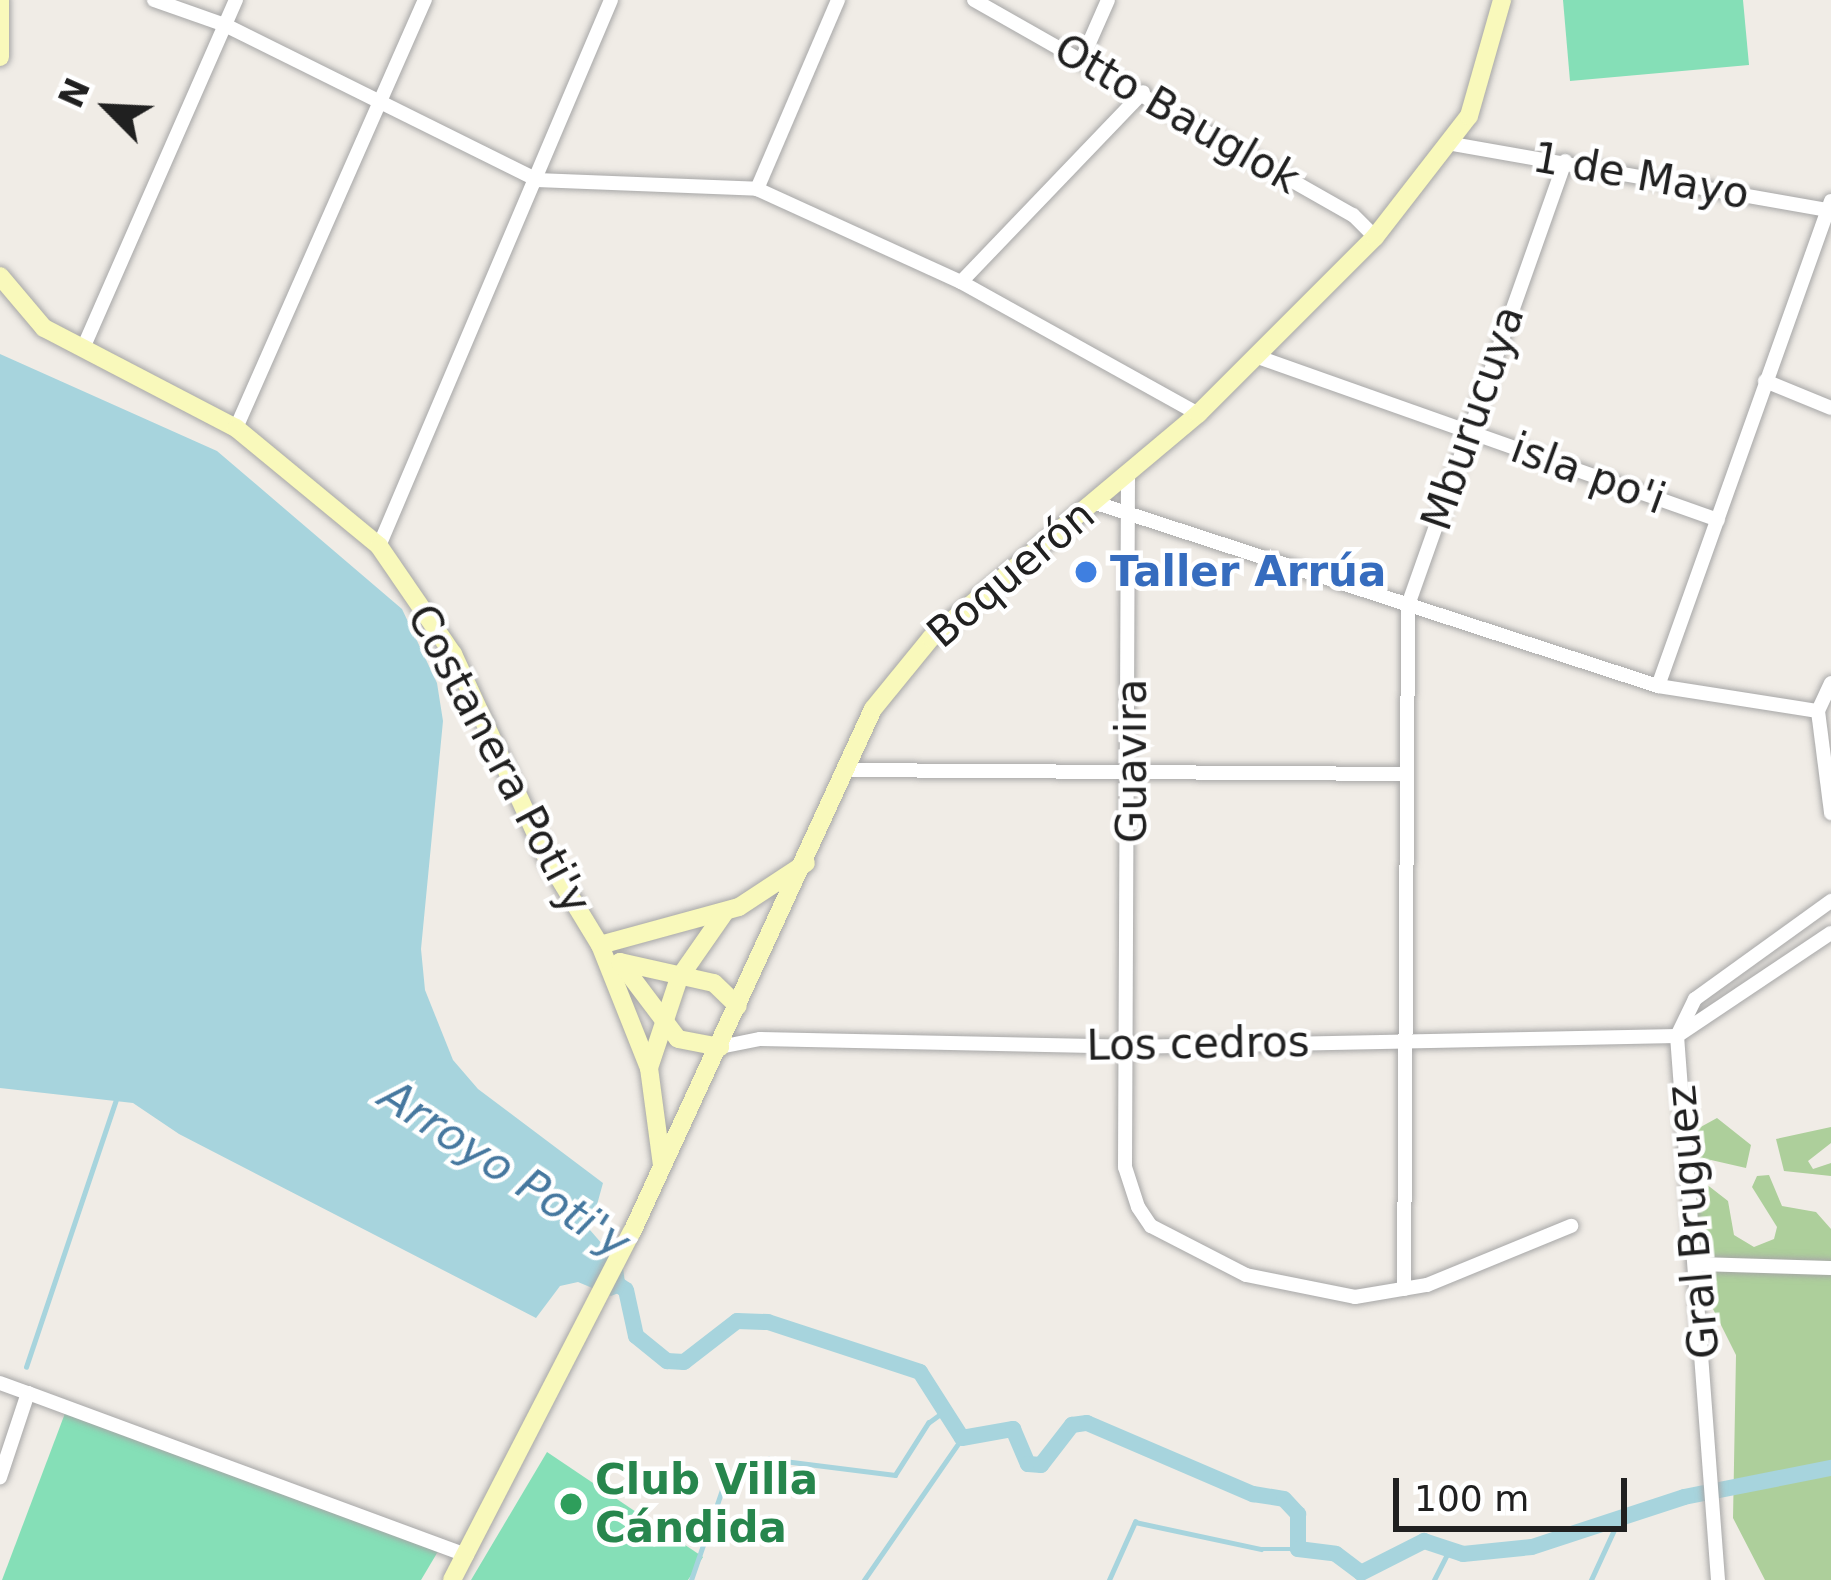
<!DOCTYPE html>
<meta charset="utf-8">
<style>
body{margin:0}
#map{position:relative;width:1831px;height:1580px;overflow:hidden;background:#f0ece6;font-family:"DejaVu Sans",sans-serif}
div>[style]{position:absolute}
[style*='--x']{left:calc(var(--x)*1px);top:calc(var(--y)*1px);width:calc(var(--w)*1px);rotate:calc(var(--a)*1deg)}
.forest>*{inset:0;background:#adcf9b}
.pitch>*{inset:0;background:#85dfb7}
.water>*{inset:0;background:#a7d4dd}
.stream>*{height:4.5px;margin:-2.25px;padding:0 2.25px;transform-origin:2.25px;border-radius:2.25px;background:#a7d4dd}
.canal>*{height:16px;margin:-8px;padding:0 8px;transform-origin:8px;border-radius:8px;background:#a7d4dd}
.roads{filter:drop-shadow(0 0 3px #a7a7a7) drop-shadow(0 0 3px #a7a7a7)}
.street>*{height:14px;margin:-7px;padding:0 7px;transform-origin:7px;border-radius:7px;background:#fff}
.secondary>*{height:18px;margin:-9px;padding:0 9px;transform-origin:9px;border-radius:9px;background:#f9f9bb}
.dots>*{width:33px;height:33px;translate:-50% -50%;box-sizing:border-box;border:6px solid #fff;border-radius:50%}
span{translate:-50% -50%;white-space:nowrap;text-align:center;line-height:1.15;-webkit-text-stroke:9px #fff;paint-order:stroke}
.street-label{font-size:42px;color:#202020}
.shop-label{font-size:42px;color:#366cbe;font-weight:700}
.left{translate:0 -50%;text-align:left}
.leisure-label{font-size:42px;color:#27864d;font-weight:700}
.water-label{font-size:45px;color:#46789f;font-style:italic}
.north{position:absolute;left:48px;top:48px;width:120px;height:120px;-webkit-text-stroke:9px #fff;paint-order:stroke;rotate:294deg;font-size:33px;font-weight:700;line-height:48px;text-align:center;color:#202020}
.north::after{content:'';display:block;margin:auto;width:42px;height:54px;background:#202020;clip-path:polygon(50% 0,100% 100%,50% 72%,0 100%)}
.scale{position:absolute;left:1393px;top:1478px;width:234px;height:54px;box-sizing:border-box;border:6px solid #202020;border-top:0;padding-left:15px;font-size:36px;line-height:42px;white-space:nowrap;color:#202020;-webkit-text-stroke:9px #fff;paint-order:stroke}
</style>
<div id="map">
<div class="forest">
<div style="clip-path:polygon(1717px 1118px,1751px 1145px,1746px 1168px,1711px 1160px,1701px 1168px,1701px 1180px,1728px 1201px,1734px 1235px,1754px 1247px,1774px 1239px,1777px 1227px,1752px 1187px,1757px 1176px,1769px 1175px,1782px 1206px,1816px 1212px,1831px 1229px,1831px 1580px,1765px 1580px,1733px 1518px,1736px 1355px,1702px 1287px,1690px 1151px,1697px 1129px)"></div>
<div style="clip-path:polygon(1831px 1127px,1831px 1143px,1808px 1161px,1813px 1169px,1831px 1163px,1831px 1176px,1784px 1171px,1776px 1139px)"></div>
</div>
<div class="pitch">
<div style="clip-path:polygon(1563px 0,1743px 0,1749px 65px,1570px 81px)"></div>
<div style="clip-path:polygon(67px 1408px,440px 1548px,421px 1580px,2px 1580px)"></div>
<div style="clip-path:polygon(547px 1452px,703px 1557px,688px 1580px,471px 1580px)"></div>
</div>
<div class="water">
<div style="clip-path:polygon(0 354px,217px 451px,402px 609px,437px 683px,443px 721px,421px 949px,425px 990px,453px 1060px,478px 1089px,603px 1183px,590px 1230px,623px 1268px,626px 1290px,611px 1296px,578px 1282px,560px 1286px,536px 1318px,179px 1134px,133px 1103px,0 1088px)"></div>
</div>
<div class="stream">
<div style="--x:26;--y:1367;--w:282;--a:-71.4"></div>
<div style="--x:691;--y:1580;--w:102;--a:-71"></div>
<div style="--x:724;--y:1484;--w:51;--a:-29.6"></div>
<div style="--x:768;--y:1459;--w:128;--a:7.2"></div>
<div style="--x:895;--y:1475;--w:62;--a:-57.6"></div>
<div style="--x:928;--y:1423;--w:22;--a:-36"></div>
<div style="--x:864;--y:1580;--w:173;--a:-55.4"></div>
<div style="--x:1109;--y:1580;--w:64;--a:-65.9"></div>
<div style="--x:1135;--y:1522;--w:129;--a:12.1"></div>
<div style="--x:1261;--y:1549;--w:37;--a:0"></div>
<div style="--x:1434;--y:1580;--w:34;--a:-63"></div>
<div style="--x:1591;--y:1580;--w:67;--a:-65.3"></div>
</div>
<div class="canal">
<div style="--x:610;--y:1279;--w:19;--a:35"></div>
<div style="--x:626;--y:1290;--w:47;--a:77.7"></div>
<div style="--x:636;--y:1336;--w:40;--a:39"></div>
<div style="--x:667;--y:1361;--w:17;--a:3"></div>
<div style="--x:684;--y:1362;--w:67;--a:-37.7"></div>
<div style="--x:737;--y:1321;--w:31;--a:2"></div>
<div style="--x:768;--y:1322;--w:160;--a:18.2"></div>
<div style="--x:920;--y:1372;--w:78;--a:57.5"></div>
<div style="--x:962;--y:1438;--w:52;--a:-10"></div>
<div style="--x:1013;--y:1429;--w:38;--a:67"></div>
<div style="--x:1028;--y:1464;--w:13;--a:4"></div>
<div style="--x:1041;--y:1465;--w:51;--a:-52.2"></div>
<div style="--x:1072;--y:1425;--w:15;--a:-8"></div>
<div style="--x:1087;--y:1423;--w:181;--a:23.2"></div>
<div style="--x:1253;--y:1494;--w:31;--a:9"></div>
<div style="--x:1284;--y:1499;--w:21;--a:47"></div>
<div style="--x:1298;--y:1514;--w:35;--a:90"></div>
<div style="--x:1298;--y:1549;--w:38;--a:7"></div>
<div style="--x:1336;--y:1554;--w:31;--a:37"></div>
<div style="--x:1361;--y:1573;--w:71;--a:-26.9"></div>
<div style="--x:1424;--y:1541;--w:41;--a:18.4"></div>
<div style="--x:1463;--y:1554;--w:69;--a:-5.8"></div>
<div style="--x:1532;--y:1547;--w:160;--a:-18.2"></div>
<div style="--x:1684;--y:1497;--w:150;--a:-11.2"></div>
</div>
<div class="roads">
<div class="street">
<div style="--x:154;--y:0;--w:75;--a:19.4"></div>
<div style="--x:225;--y:25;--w:348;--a:26.4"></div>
<div style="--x:537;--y:180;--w:220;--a:2.3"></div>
<div style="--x:757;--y:189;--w:224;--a:24.5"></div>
<div style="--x:961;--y:282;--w:271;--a:29.1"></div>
<div style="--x:974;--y:0;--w:436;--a:29.6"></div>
<div style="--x:1353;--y:215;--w:31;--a:45"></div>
<div style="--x:1082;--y:59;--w:64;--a:-66.2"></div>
<div style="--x:1453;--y:144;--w:381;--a:10"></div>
<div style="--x:757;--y:189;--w:206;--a:-66.8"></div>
<div style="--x:961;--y:282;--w:263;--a:-46.2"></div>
<div style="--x:84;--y:346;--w:378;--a:-66.3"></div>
<div style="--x:1255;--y:356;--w:491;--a:19.5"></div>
<div style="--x:1765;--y:381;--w:71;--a:22.2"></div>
<div style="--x:236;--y:428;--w:468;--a:-66.2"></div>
<div style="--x:1128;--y:475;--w:692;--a:90.25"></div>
<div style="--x:1125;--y:1167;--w:42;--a:72"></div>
<div style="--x:1138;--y:1207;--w:23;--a:56"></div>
<div style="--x:1151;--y:1226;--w:107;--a:27.3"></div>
<div style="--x:1246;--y:1275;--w:111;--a:11.4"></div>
<div style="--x:1355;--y:1297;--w:73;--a:-9.5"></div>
<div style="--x:1427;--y:1285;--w:156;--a:-22.3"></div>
<div style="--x:1096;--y:503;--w:591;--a:18.04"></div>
<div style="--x:1658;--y:686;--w:162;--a:8.9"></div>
<div style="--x:379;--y:546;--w:593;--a:-66.98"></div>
<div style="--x:1831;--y:683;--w:31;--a:115"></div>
<div style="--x:1818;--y:711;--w:103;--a:82.7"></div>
<div style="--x:1658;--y:686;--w:515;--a:-70.37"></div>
<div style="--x:845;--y:770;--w:561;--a:0.41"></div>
<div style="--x:720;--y:1047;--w:41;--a:-11.3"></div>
<div style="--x:760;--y:1039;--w:369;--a:1.2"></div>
<div style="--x:1129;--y:1047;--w:548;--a:-1.15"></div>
<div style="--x:1677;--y:1036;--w:185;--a:-33.8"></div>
<div style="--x:1697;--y:1264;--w:134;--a:1.7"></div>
<div style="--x:1404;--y:1289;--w:684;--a:-89.66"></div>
<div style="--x:1408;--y:605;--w:471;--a:-70.5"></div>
<div style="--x:0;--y:1383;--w:30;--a:20"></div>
<div style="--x:28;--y:1393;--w:89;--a:108.4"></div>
<div style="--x:28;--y:1393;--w:468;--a:20.3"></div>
<div style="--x:1718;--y:1580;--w:546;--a:-94.31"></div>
<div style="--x:1677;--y:1036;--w:41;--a:-64.1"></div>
<div style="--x:1695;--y:999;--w:168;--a:-35.8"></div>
</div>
<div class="secondary">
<div style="--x:0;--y:57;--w:57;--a:-90"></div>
<div style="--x:0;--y:276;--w:68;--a:49.8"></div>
<div style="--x:44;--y:328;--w:216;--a:27.5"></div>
<div style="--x:236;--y:428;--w:185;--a:39.5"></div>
<div style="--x:379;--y:546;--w:131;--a:55.6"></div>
<div style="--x:453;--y:654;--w:225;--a:65.3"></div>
<div style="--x:547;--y:858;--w:102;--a:58.7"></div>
<div style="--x:600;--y:945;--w:132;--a:68.3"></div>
<div style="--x:649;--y:1068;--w:98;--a:82.4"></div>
<div style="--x:600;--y:945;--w:144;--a:-15.3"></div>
<div style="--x:739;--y:907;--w:80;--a:-33.3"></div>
<div style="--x:620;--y:962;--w:96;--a:53"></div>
<div style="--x:678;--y:1039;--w:43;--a:10.8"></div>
<div style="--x:620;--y:962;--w:96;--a:12.6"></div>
<div style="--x:714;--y:983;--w:33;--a:44"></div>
<div style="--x:649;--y:1068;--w:95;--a:-71.6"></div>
<div style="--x:679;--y:978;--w:80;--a:-55.1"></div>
<div style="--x:452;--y:1580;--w:392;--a:-62.7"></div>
<div style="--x:632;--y:1232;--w:576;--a:-65.26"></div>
<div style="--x:873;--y:709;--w:92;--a:-50.8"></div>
<div style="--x:931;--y:638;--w:349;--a:-40"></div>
<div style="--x:1198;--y:414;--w:250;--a:-45"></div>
<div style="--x:1375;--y:237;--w:153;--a:-52.2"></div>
<div style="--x:1469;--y:116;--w:121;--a:-74.1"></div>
</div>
</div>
<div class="dots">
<div style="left:1086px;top:572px;background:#3f7fe0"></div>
<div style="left:571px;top:1504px;background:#2e9e5b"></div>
</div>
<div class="street-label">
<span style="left:1177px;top:114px;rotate:30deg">Otto Bauglok</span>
<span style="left:1641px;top:176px;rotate:10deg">1 de Mayo</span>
<span style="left:1473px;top:418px;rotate:-71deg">Mburucuya</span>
<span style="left:1588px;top:474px;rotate:20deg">isla po'i</span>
<span style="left:1011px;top:574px;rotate:-40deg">Boquerón</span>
<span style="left:499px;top:759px;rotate:62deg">Costanera Poti'y</span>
<span style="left:1132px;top:761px;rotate:-90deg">Guavira</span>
<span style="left:1198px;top:1044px;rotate:-1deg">Los cedros</span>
<span style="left:1693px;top:1222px;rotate:-95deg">Gral Bruguez</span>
</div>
<div class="shop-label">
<span class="left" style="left:1110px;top:572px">Taller Arrúa</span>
</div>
<div class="leisure-label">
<span class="left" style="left:595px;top:1504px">Club Villa<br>Cándida</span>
</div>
<div class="water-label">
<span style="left:505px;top:1169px;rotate:33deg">Arroyo Poti'y</span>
</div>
<div class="north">N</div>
<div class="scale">100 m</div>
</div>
